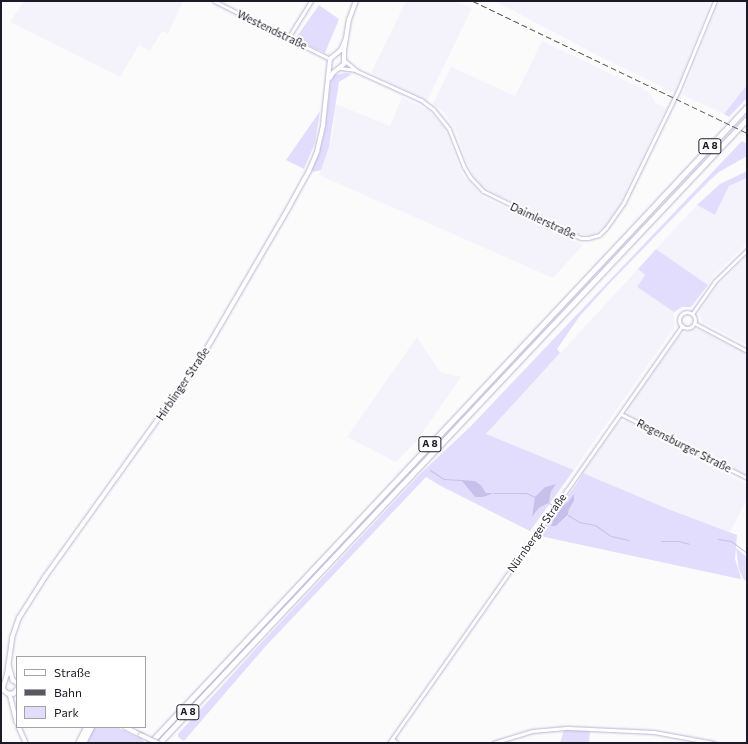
<!DOCTYPE html>
<meta charset="utf-8">
<style>
body{margin:0}
#map{position:relative;width:748px;height:744px;overflow:hidden;background:#fbfbfb;font-family:Commissioner,sans-serif}
div>[style]{position:absolute}
[style*='--x']{left:calc(var(--x)*1px);top:calc(var(--y)*1px);width:calc(var(--w)*1px);rotate:calc(var(--a)*1deg)}
.built>*{inset:0;background:#f4f3fc}
.green>*{inset:0;background:#e2ddfd}
.water>*{inset:0;background:#c7c0ea}
.stream>*{height:1px;margin:-0.5px;padding:0 0.5px;transform-origin:0.5px;border-radius:0.5px;background:#c7c0ea}
.roads{filter:drop-shadow(0 0 1px #b9b4d5) drop-shadow(0 0 1px #b9b4d5)}
.minor>*{height:3px;margin:-1.5px;padding:0 1.5px;transform-origin:1.5px;border-radius:1.5px;background:#fff}
.minor>.ring{margin:-1.5px;padding:0;box-sizing:content-box;background:none;border:3px solid #fff;border-radius:50%}
.major>*{height:3.5px;margin:-1.75px;padding:0 1.75px;transform-origin:1.75px;border-radius:1.75px;background:#fff}
.highway>*{height:4.5px;margin:-2.25px;padding:0 2.25px;transform-origin:2.25px;border-radius:2.25px;background:#fff}
.rail>*{height:1px;margin-top:-0.5px;transform-origin:0;background:repeating-linear-gradient(90deg,#5a5761 0 6px,transparent 0 9px)}
.bridges{filter:drop-shadow(0 0 1px #b9b4d5) drop-shadow(0 0 1px #b9b4d5)}
.major-bridge>*{height:3.5px;margin:-1.75px;padding:0 1.75px;transform-origin:1.75px;border-radius:1.75px;background:#fff}
span{translate:-50% -50%;white-space:nowrap;text-align:center;line-height:1.15;-webkit-text-stroke:4px #fff;paint-order:stroke}
.shield-label span{padding:1px 3px;background:#fff;border:1px solid;border-radius:3px;-webkit-text-stroke-width:0}
.shield-label{font-size:10px;color:#1d1a27;font-weight:700}
.street-label{font-size:11px;color:#1d1a27}
.frame{position:absolute;inset:0;border:2px solid #1d1a27;pointer-events:none}
.legend{position:absolute;left:16px;top:656px;width:130px;height:72px;box-sizing:border-box;background:#fff;border:1px solid #a5a3a9;margin:0;padding:5px 7px;list-style:none;font-size:12px;color:#1d1a27}
.legend li{display:flex;align-items:center;gap:8px;height:20px}
.legend b{width:20px;border:1px solid #a5a3a9}
</style>
<div id="map">
<div class="built">
<div style="clip-path:polygon(24px 1px,183px 1px,168px 34px,162px 31px,150px 51px,139px 45px,120px 77px,10px 22px)"></div>
<div style="clip-path:polygon(406px 1px,453px 1px,472px 8px,427px 101px,371px 73px)"></div>
<div style="clip-path:polygon(495px 1px,711px 1px,675px 93px,599px 56px)"></div>
<div style="clip-path:polygon(719px 1px,747px 1px,747px 85px,724px 114px,682px 95px)"></div>
<div style="clip-path:polygon(542px 41px,649px 92px,656px 104px,666px 108px,619px 206px,604px 227px,592px 235px,577px 234px,484px 188px,475px 179px,467px 163px,455px 129px,442px 110px,433px 104px,451px 67px,515px 96px)"></div>
<div style="clip-path:polygon(402px 97px,428px 110px,444px 127px,462px 174px,482px 196px,583px 245px,553px 278px,319px 175px,332px 138px,336px 104px,390px 126px)"></div>
<div style="clip-path:polygon(747px 178px,747px 243px,714px 276px,708px 285px,656px 249px,697px 205px,715px 215px,729px 186px)"></div>
<div style="clip-path:polygon(747px 256px,747px 345px,702px 322px,699px 312px,717px 286px)"></div>
<div style="clip-path:polygon(638px 269px,645px 275px,637px 287px,674px 312px,674px 328px,574px 470px,485px 435px)"></div>
<div style="clip-path:polygon(693px 329px,699px 330px,747px 353px,747px 476px,630px 417px,627px 414px,628px 408px,681px 334px)"></div>
<div style="clip-path:polygon(417px 337px,440px 372px,461px 377px,415px 443px,396px 462px,347px 437px)"></div>
<div style="clip-path:polygon(626px 421px,695px 455px,694px 458px,747px 484px,747px 499px,730px 532px,668px 509px,670px 505px,668px 509px,583px 473px,616px 426px,619px 422px)"></div>
</div>
<div class="green">
<div style="clip-path:polygon(319px 5px,339px 19px,325px 53px,295px 39px)"></div>
<div style="clip-path:polygon(346px 73px,352px 74px,339px 82px,329px 147px,321px 170px,313px 172px,312px 169px,321px 147px,325px 130px,331px 81px,334px 75px)"></div>
<div style="clip-path:polygon(747px 85px,747px 98px,729px 117px,724px 114px)"></div>
<div style="clip-path:polygon(320px 111px,315px 143px,304px 169px,286px 160px)"></div>
<div style="clip-path:polygon(evenodd,742px 141px,747px 144px,747px 156px,719px 172px,709px 181px,608px 285px,579px 317px,557px 349px,560px 353px,486px 434px,574px 470px,530px 531px,439px 485px,426px 477px,264px 648px,184px 741px,178px 737px,178px 734px,263px 641px,420px 474px,470px 427px,742px 141px,462px 481px,475px 481px,481px 485px,486px 493px,493px 493px,475px 497px,462px 481px,742px 141px,556px 484px,551px 492px,549px 503px,539px 508px,533px 516px,545px 487px,556px 484px)"></div>
<div style="clip-path:polygon(747px 171px,747px 178px,729px 186px,715px 215px,697px 205px,720px 184px)"></div>
<div style="clip-path:polygon(656px 249px,708px 285px,691px 307px,682px 307px,674px 312px,637px 287px,645px 275px,638px 269px)"></div>
<div style="clip-path:polygon(evenodd,583px 473px,668px 509px,737px 535px,735px 559px,741px 578px,740px 579px,540px 536px,539px 534px,578px 482px,583px 473px,574px 495px,574px 501px,569px 509px,568px 516px,556px 526px,552px 526px,558px 509px,568px 502px,574px 495px)"></div>
<div style="clip-path:polygon(736px 548px,747px 557px,747px 581px,744px 580px,739px 570px)"></div>
<div style="clip-path:polygon(95px 727px,117px 727px,144px 741px,143px 743px,86px 743px)"></div>
<div style="clip-path:polygon(564px 730px,590px 731px,589px 743px,560px 743px)"></div>
</div>
<div class="water">
<div style="clip-path:polygon(461px 480px,475px 481px,481px 485px,486px 493px,494px 493px,483px 497px,475px 497px)"></div>
<div style="clip-path:polygon(556px 484px,551px 492px,549px 503px,539px 508px,532px 517px,535px 497px,545px 487px)"></div>
<div style="clip-path:polygon(574px 494px,574px 501px,569px 509px,568px 515px,556px 526px,551px 526px,558px 509px,568px 502px)"></div>
</div>
<div class="stream">
<div style="--x:430;--y:470;--w:17;--a:33"></div>
<div style="--x:444;--y:479;--w:17;--a:3"></div>
<div style="--x:494;--y:493;--w:32;--a:0"></div>
<div style="--x:526;--y:493;--w:10;--a:24"></div>
<div style="--x:549;--y:503;--w:5;--a:37"></div>
<div style="--x:568;--y:515;--w:13;--a:32"></div>
<div style="--x:579;--y:522;--w:16;--a:11"></div>
<div style="--x:595;--y:525;--w:19;--a:35"></div>
<div style="--x:611;--y:536;--w:18;--a:13"></div>
<div style="--x:718;--y:539;--w:13;--a:9"></div>
<div style="--x:731;--y:541;--w:20;--a:37"></div>
<div style="--x:661;--y:541;--w:17;--a:0"></div>
<div style="--x:678;--y:541;--w:11;--a:15"></div>
</div>
<div class="roads">
<div class="minor">
<div style="--x:214;--y:1;--w:130;--a:26.6"></div>
<div style="--x:288;--y:38;--w:44;--a:-58.1"></div>
<div style="--x:345;--y:61;--w:16;--a:40"></div>
<div style="--x:357;--y:71;--w:70;--a:24.4"></div>
<div style="--x:421;--y:100;--w:15;--a:37"></div>
<div style="--x:433;--y:109;--w:26;--a:51"></div>
<div style="--x:449;--y:129;--w:41;--a:68.5"></div>
<div style="--x:464;--y:167;--w:12;--a:59"></div>
<div style="--x:470;--y:177;--w:19;--a:47"></div>
<div style="--x:483;--y:191;--w:98;--a:26"></div>
<div style="--x:571;--y:234;--w:11;--a:22"></div>
<div style="--x:581;--y:238;--w:7;--a:0"></div>
<div style="--x:588;--y:238;--w:11;--a:-15"></div>
<div style="--x:599;--y:235;--w:10;--a:-45"></div>
<div style="--x:606;--y:228;--w:32;--a:-55"></div>
<div style="--x:624;--y:202;--w:123;--a:-64.1"></div>
<div style="--x:678;--y:91;--w:97;--a:-67.7"></div>
<div style="--x:340;--y:68;--w:16;--a:7"></div>
<div class="ring" style="left:679px;top:312px;width:13px;height:13px"></div>
<div style="--x:692;--y:314;--w:39;--a:-55"></div>
<div style="--x:714;--y:282;--w:46;--a:-44.1"></div>
<div style="--x:694;--y:323;--w:60;--a:27.8"></div>
<div style="--x:621;--y:414;--w:141;--a:26.9"></div>
<div style="--x:392;--y:739;--w:6;--a:39"></div>
<div style="--x:389;--y:743;--w:510;--a:-54.91"></div>
<div style="--x:493;--y:743;--w:41;--a:-17.1"></div>
<div style="--x:532;--y:731;--w:37;--a:-5"></div>
<div style="--x:569;--y:728;--w:85;--a:2.7"></div>
<div style="--x:654;--y:732;--w:61;--a:10.4"></div>
</div>
<div class="major">
<div style="--x:330;--y:78;--w:6;--a:-59"></div>
<div style="--x:333;--y:73;--w:14;--a:-39"></div>
<div style="--x:344;--y:64;--w:13;--a:-90"></div>
<div style="--x:344;--y:51;--w:31;--a:-81"></div>
<div style="--x:349;--y:20;--w:20;--a:-70"></div>
<div style="--x:9;--y:665;--w:16;--a:75"></div>
<div style="--x:13;--y:680;--w:5;--a:37"></div>
<div style="--x:17;--y:690;--w:5;--a:127"></div>
<div style="--x:14;--y:694;--w:6;--a:180"></div>
<div style="--x:8;--y:694;--w:5;--a:-143"></div>
<div style="--x:4;--y:691;--w:4;--a:-104"></div>
<div style="--x:3;--y:687;--w:13;--a:-72"></div>
<div style="--x:7;--y:675;--w:37;--a:-82"></div>
<div style="--x:12;--y:638;--w:21;--a:-71"></div>
<div style="--x:19;--y:618;--w:49;--a:-57.6"></div>
<div style="--x:45;--y:577;--w:264;--a:-54.4"></div>
<div style="--x:199;--y:362;--w:177;--a:-59.8"></div>
<div style="--x:288;--y:209;--w:43;--a:-61.1"></div>
<div style="--x:309;--y:171;--w:21;--a:-67"></div>
<div style="--x:317;--y:152;--w:28;--a:-77"></div>
<div style="--x:323;--y:125;--w:66;--a:-83.9"></div>
<div style="--x:330;--y:59;--w:14;--a:-39"></div>
<div style="--x:341;--y:50;--w:12;--a:-66"></div>
<div style="--x:10;--y:694;--w:29;--a:76"></div>
<div style="--x:19;--y:727;--w:17;--a:66"></div>
<div style="--x:125;--y:727;--w:18;--a:27"></div>
</div>
<div class="highway">
<div style="--x:78;--y:743;--w:18;--a:-63"></div>
<div style="--x:83;--y:743;--w:18;--a:-63"></div>
<div style="--x:150;--y:743;--w:872;--a:-46.81"></div>
<div style="--x:159;--y:743;--w:857;--a:-46.7"></div>
</div>
</div>
<div class="rail">
<div style="--x:473;--y:1;--w:304;--a:25.7"></div>
</div>
<div class="bridges">
<div class="major-bridge">
<div style="--x:141;--y:735;--w:19;--a:25"></div>
</div>
</div>
<div class="shield-label">
<span style="left:710px;top:146px">A 8</span>
<span style="left:430px;top:444px">A 8</span>
<span style="left:188px;top:712px">A 8</span>
</div>
<div class="street-label">
<span style="left:272px;top:30px;rotate:26deg">Westendstraße</span>
<span style="left:543px;top:221px;rotate:25deg">Daimlerstraße</span>
<span style="left:183px;top:384px;rotate:-56deg">Hirblinger Straße</span>
<span style="left:684px;top:446px;rotate:27deg">Regensburger Straße</span>
<span style="left:537px;top:533px;rotate:-55deg">Nürnberger Straße</span>
</div>
<div class="frame"></div>
<ul class="legend">
<li><b style="height:5px;background:#fff"></b>Straße</li>
<li><b style="height:5px;background:#5a5761"></b>Bahn</li>
<li><b style="height:11px;background:#e2ddfd"></b>Park</li>
</ul>
</div>
